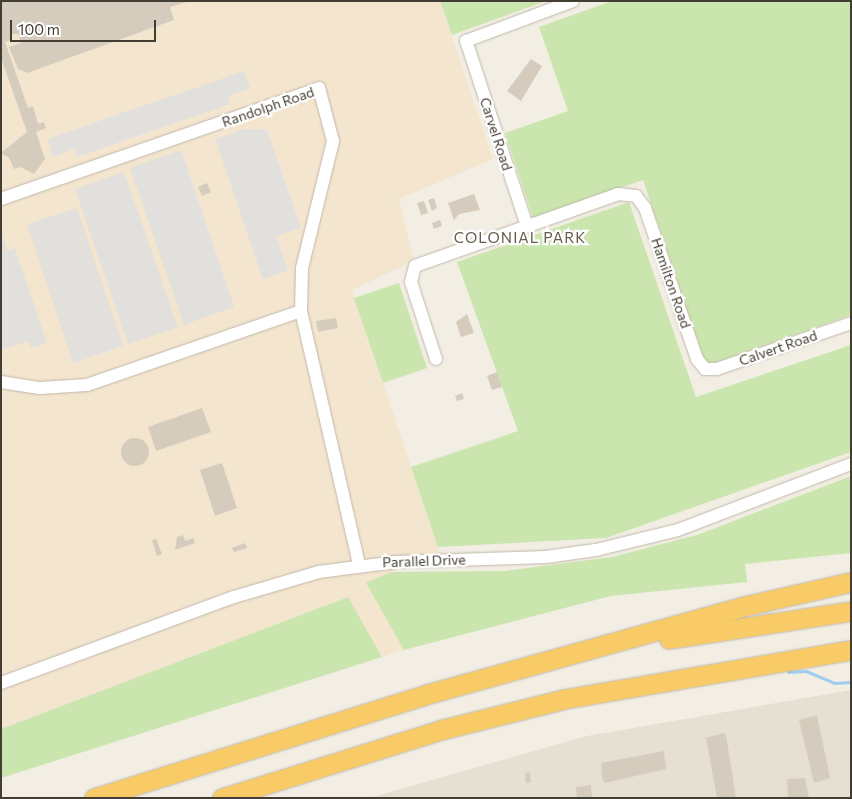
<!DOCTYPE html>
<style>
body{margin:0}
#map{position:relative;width:852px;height:799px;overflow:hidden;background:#f2eee4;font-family:Commissioner,sans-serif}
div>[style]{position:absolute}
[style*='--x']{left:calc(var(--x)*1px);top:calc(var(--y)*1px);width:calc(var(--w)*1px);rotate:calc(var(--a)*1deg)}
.residential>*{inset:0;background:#e5e0d2}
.commercial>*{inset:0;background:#f4e5cf}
.green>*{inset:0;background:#cbe5ae}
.parking>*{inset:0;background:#e2e0dd}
.stream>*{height:3px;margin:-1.5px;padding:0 1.5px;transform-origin:1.5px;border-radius:1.5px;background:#a1cded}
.building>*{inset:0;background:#d6ccbd}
.round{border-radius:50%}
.roads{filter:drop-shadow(0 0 1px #c0b8aa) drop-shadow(0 0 1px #c0b8aa)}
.minor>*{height:12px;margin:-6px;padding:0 6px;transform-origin:6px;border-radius:6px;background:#fff}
.highway>*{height:19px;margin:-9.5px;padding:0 9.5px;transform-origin:9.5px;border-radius:9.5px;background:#f9cb67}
span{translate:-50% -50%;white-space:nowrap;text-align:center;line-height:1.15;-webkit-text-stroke:4.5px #fff;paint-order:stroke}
.street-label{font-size:14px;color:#433e34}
.neighbourhood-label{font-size:15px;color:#665c4c;letter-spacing:1px}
.frame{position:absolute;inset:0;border:2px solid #433e34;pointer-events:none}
.scale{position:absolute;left:10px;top:20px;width:146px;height:22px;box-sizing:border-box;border:2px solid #433e34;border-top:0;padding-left:6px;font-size:15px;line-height:18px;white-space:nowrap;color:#433e34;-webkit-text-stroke:4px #fff;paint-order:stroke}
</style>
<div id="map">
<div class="residential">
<div style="clip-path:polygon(851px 690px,851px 798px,369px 798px,587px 736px)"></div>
</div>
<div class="commercial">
<div style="clip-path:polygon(1px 1px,440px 1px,493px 159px,399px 199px,414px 261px,352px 290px,440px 553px,366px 583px,404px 650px,382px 657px,347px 597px,1px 729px)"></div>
</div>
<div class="green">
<div style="clip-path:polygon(440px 1px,546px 1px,452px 35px)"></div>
<div style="clip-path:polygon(612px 1px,851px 1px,851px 315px,706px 366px,643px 180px,533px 218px,505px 133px,568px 111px,539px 27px)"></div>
<div style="clip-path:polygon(629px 202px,696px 397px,851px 345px,851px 452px,606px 538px,438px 547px,411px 467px,518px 431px,457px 262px)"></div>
<div style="clip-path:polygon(399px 283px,427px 368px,383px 383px,354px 298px)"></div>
<div style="clip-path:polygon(851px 476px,851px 553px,745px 564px,747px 582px,611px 596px,404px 650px,366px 583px,391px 572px,505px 571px,612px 557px,697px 535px)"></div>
<div style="clip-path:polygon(348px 597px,382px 657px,1px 778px,1px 729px)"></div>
</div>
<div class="parking">
<div style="clip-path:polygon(244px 71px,250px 88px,228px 96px,230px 104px,77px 157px,74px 149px,53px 157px,47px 139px)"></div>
<div style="clip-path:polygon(244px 129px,267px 130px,301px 228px,276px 236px,288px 271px,263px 279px,215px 139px)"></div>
<div style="clip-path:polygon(181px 150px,234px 307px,184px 325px,130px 168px)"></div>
<div style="clip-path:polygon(124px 172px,178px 327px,128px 344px,75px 189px)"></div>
<div style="clip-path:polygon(77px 208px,123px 346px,73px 363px,27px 224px)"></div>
<div style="clip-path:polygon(1px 232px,8px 251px,15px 248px,47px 343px,31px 348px,28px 341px,1px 350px)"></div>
</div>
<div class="stream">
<div style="--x:788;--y:672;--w:18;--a:-3"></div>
<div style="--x:806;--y:671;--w:30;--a:23"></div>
<div style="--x:834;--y:683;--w:17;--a:-3"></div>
</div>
<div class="building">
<div style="clip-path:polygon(1px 1px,187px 1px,187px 2px,170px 7px,174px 20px,27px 73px,18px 69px,9px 47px,21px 43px,18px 34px,10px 34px,11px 40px,5px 42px,28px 108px,33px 106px,38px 124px,44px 122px,46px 128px,36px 132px,45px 159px,34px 174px,20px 167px,14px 169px,9px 158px,1px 153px,27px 132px,1px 58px)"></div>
<div style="clip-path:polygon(531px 59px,542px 66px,521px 101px,507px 91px)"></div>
<div style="clip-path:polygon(207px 183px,211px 192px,202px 196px,198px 187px)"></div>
<div style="clip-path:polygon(474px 194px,480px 210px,459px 214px,454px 220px,448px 203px)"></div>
<div style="clip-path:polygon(434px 198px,437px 208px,432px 211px,428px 200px)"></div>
<div style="clip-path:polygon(424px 201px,428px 213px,421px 215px,417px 203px)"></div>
<div style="clip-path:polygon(440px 220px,442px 226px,434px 229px,432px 223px)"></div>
<div style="clip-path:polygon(467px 314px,474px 333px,461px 337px,456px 322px)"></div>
<div style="clip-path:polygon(336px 318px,338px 328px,318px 332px,316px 321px)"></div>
<div style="clip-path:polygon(497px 372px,502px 387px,492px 390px,487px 376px)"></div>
<div style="clip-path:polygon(462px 393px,464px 399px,457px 401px,455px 396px)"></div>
<div style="clip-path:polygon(202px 408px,211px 432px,156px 451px,148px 427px)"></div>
<div class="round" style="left:121px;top:438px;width:28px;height:28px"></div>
<div style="clip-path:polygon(222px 463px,237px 508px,215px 516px,200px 470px)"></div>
<div style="clip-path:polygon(183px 535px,185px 541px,193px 538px,195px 543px,175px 550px,177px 537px)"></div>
<div style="clip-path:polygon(156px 539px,162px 554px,157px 556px,152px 540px)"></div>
<div style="clip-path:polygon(245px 543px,247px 548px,234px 552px,232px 548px)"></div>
<div style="clip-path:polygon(817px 715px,830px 778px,814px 783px,799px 720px)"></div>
<div style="clip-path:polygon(724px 733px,726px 735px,736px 798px,717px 798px,706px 738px)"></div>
<div style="clip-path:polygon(664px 751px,666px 769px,605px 783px,602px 779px,601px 763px)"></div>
<div style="clip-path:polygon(530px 772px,531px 782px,526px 783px,525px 773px)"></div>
<div style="clip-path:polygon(805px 778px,809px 798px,788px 798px,787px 779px)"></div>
<div style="clip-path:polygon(591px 785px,592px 798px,577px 798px,576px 787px)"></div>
</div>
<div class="roads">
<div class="minor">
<div style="--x:1;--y:199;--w:337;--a:-19.2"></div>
<div style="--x:319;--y:88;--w:55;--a:75.2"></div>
<div style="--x:333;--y:141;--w:131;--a:103.7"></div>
<div style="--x:302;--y:268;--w:43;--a:91.3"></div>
<div style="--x:301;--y:311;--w:261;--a:77.1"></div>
<div style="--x:527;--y:226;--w:195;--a:-108.2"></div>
<div style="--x:466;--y:41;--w:114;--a:-20.5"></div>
<div style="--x:436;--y:359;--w:81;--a:-108"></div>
<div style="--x:411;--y:282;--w:16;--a:-76"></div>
<div style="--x:415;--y:266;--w:215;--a:-19.5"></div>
<div style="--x:618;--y:194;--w:18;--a:6"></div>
<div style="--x:636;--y:196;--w:15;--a:53"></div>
<div style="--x:645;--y:208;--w:160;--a:71"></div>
<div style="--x:697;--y:359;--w:13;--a:51"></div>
<div style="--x:705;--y:369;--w:12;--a:0"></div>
<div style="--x:717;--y:369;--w:142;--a:-18.9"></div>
<div style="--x:1;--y:382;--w:39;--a:9"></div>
<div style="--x:40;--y:388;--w:47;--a:-3.7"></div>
<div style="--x:87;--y:385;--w:226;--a:-19.1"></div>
<div style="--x:1;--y:683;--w:248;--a:-20.3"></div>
<div style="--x:234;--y:597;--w:89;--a:-16.4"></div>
<div style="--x:319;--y:572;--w:77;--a:-7.5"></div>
<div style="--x:395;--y:562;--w:151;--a:-1.9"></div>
<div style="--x:546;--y:557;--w:50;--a:-8"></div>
<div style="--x:596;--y:550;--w:84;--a:-13.7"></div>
<div style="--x:678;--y:530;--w:185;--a:-20.9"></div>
</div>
<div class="highway">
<div style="--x:669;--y:639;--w:184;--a:-8.7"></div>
<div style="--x:94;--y:798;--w:346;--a:-17.3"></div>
<div style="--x:424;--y:695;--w:333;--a:-15.5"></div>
<div style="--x:745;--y:606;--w:109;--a:-12.8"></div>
<div style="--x:222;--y:798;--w:228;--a:-17.3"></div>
<div style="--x:440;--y:730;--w:128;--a:-14"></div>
<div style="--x:564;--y:699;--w:291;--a:-9.7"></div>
</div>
</div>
<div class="street-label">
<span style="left:268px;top:107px;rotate:-19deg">Randolph Road</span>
<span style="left:496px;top:134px;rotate:72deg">Carvel Road</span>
<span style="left:671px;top:283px;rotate:71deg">Hamilton Road</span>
<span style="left:778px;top:348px;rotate:-19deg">Calvert Road</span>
<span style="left:424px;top:561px;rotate:-2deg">Parallel Drive</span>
</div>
<div class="neighbourhood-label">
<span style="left:520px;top:238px">COLONIAL PARK</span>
</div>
<div class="frame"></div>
<div class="scale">100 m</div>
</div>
